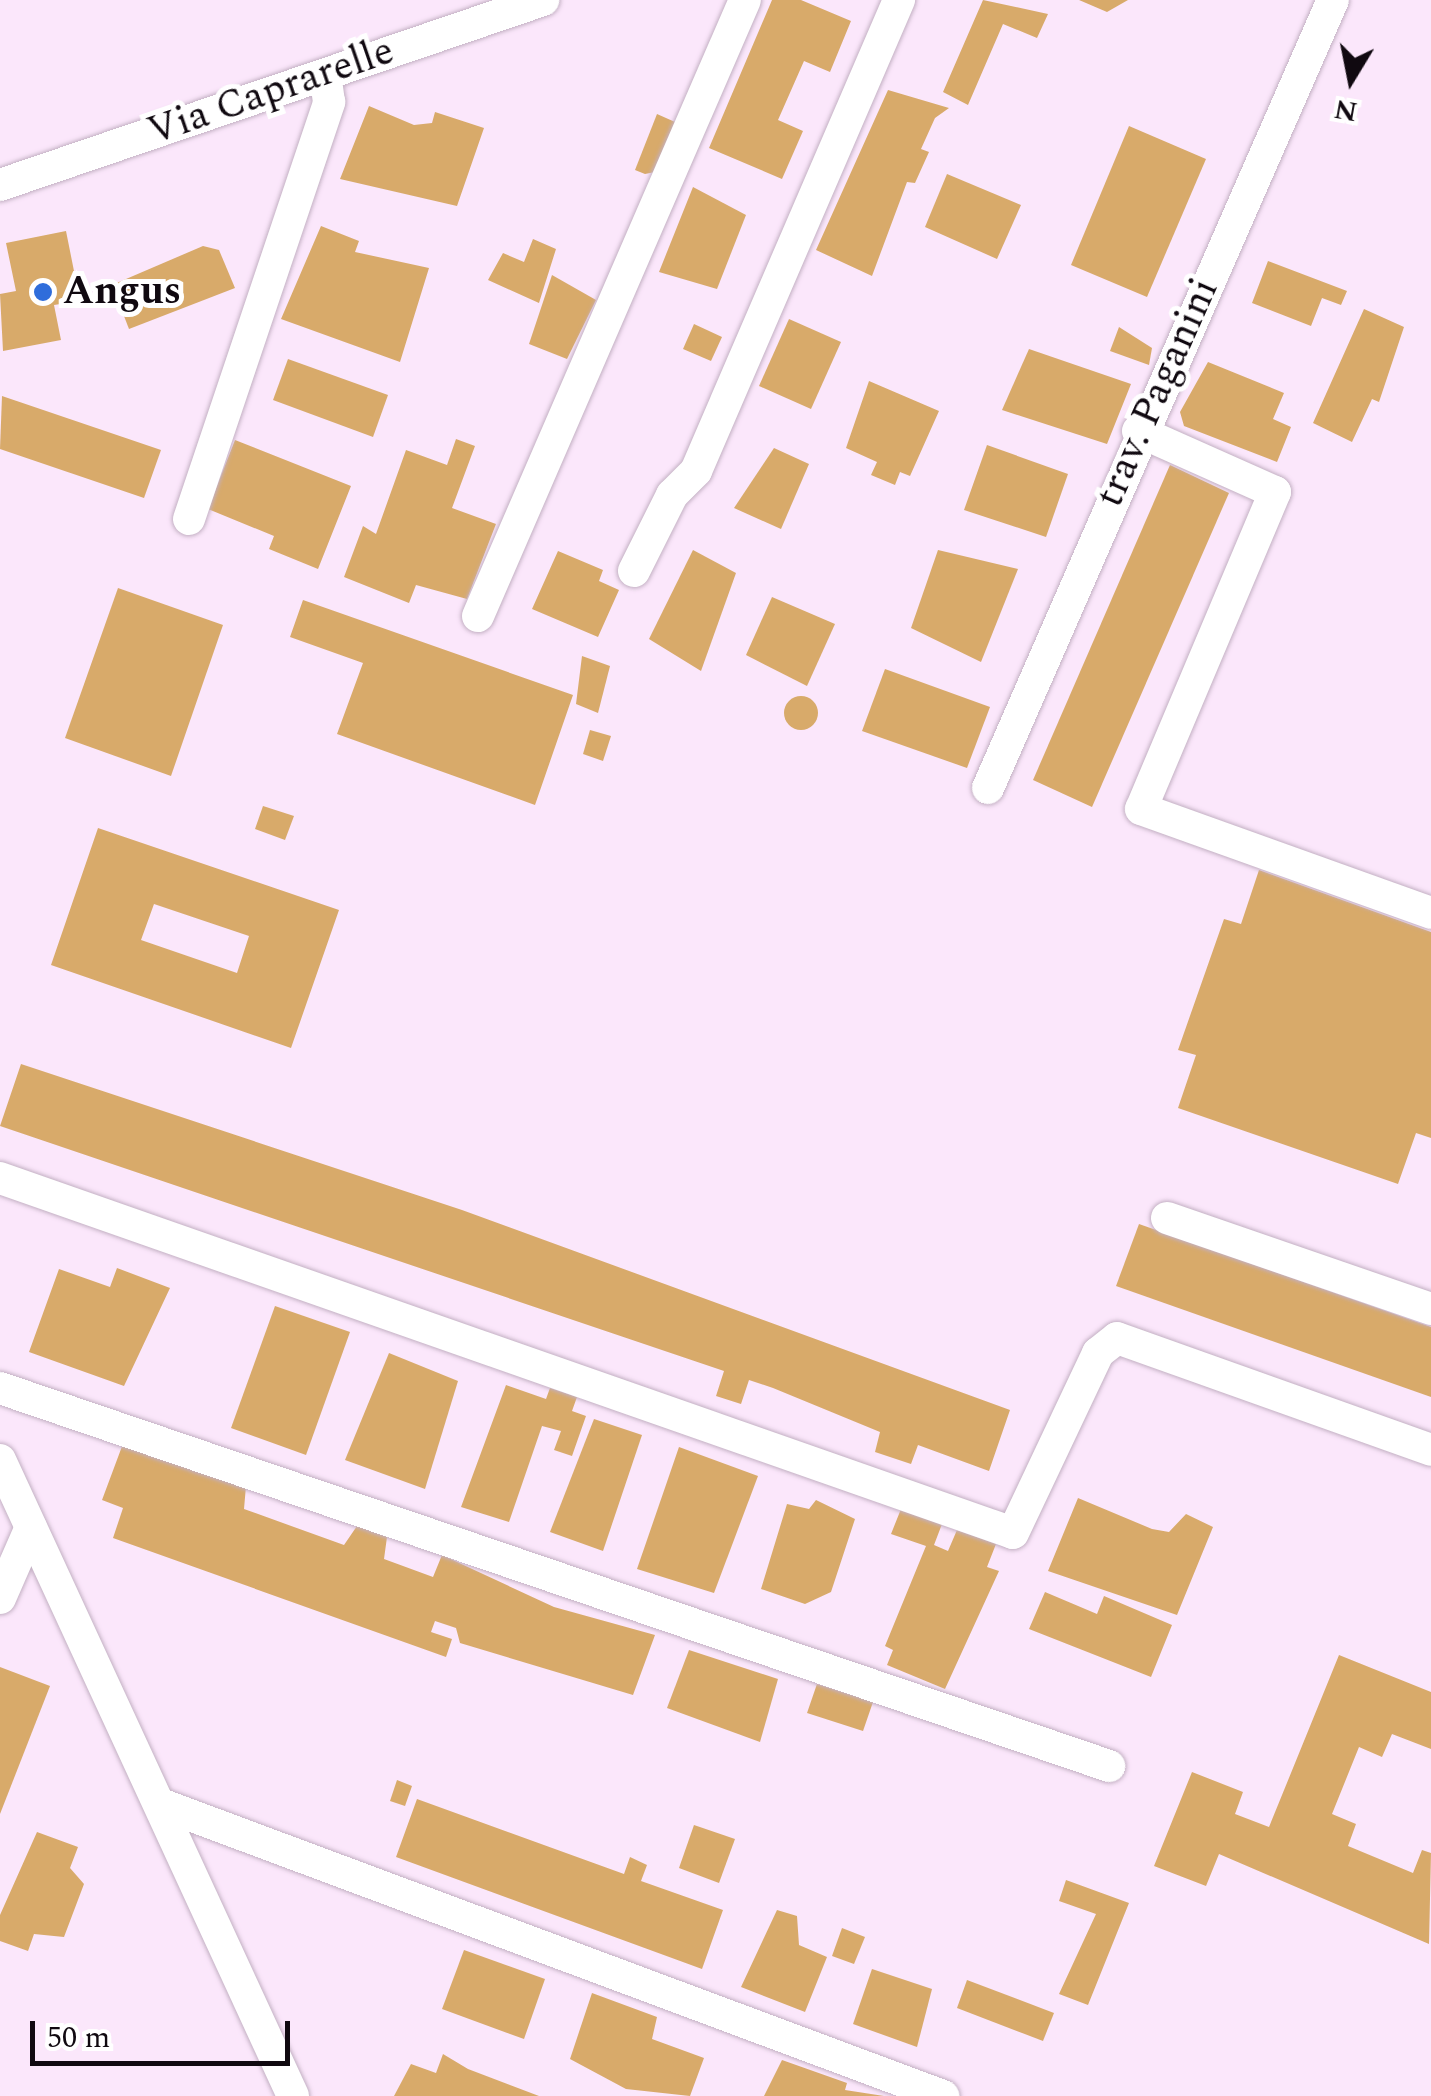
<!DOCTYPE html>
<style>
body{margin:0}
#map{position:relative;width:1431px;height:2096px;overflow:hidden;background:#fbe7fb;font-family:Spectral,serif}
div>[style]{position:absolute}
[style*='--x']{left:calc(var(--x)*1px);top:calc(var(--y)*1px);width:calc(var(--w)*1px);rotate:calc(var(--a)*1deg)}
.building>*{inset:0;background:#d8aa6a}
.round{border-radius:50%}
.roads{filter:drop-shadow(0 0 2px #c3b0c3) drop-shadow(0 0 2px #c3b0c3)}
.street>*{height:32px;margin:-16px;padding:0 16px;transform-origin:16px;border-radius:16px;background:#fff}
.dots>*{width:28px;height:28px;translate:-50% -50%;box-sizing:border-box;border:5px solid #fff;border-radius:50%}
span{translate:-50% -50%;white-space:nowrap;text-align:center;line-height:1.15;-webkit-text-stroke:10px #fff;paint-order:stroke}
.street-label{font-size:40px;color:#100910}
.poi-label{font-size:40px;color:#100910;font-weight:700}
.left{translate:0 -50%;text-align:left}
.north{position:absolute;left:1301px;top:30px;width:100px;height:100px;-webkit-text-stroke:8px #fff;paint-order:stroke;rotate:190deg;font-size:28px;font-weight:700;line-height:40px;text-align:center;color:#100910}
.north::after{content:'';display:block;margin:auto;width:35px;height:45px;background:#100910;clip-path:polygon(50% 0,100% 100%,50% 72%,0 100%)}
.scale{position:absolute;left:30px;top:2021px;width:260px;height:45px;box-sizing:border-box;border:5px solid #100910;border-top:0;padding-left:12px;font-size:30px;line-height:35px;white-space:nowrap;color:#100910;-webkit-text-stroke:8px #fff;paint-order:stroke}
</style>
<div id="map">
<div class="building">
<div style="clip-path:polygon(772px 0,801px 0,851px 21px,830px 72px,804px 61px,778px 120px,803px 131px,782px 179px,709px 148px)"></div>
<div style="clip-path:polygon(983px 0,1048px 14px,1037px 38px,1003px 24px,968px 105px,943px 92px)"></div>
<div style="clip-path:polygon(1079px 0,1128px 0,1107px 12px)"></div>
<div style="clip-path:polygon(888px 90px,949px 108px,935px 118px,921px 149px,929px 152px,915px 183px,907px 182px,872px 276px,816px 250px)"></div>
<div style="clip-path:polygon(369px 106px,414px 125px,432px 123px,435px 112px,484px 128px,457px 206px,340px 179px)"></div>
<div style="clip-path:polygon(657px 114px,675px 122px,655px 172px,645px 174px,635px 170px)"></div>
<div style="clip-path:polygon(1129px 126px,1206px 159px,1147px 297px,1071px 265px)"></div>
<div style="clip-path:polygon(947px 174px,1021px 205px,997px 259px,925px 227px)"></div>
<div style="clip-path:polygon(693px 187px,746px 215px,717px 289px,659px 272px)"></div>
<div style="clip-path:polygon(321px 226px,359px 241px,355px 252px,429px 268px,400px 362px,281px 319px)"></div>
<div style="clip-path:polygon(66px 231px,80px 301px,54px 305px,61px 340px,3px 351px,0 294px,16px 291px,6px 243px)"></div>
<div style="clip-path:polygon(533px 239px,556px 249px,539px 303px,488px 280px,503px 253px,524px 262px)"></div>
<div style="clip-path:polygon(203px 246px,219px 250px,235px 288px,129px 329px,112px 285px)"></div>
<div style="clip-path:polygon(1268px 261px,1347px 291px,1341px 305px,1322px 298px,1311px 326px,1252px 303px)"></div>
<div style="clip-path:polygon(552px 275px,596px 300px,567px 359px,529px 344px)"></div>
<div style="clip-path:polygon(1364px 309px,1404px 327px,1379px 402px,1372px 399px,1352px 442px,1313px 423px)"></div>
<div style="clip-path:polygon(789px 319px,841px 342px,811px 409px,759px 386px)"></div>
<div style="clip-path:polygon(694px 324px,722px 337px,711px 361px,683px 349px)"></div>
<div style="clip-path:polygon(1119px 327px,1152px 348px,1149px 365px,1110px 351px)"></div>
<div style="clip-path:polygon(1029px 349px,1131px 384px,1107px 444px,1002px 410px)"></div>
<div style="clip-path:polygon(288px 359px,388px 395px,373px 437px,273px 400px)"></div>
<div style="clip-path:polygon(1208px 362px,1284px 393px,1273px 419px,1291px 427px,1277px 462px,1184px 426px,1180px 412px)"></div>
<div style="clip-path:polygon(869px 381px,939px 411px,910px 476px,900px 472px,895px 485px,871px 475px,877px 462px,846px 448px)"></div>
<div style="clip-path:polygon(2px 396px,161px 450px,144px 498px,0 449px)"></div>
<div style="clip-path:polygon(456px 439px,475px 446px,452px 508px,496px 524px,467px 599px,416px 585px,409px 603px,344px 577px,363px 526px,376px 534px,406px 450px,447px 465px)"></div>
<div style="clip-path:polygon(235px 440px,351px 486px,318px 569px,269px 549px,274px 536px,208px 509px)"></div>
<div style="clip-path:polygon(987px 445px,1068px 474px,1046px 537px,964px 510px)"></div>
<div style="clip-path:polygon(774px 448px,809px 464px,781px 529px,734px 508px)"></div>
<div style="clip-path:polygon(1170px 465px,1229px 493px,1092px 807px,1033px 780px)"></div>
<div style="clip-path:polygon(693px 550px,736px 573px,701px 671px,649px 639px)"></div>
<div style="clip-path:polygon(938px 550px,1018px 569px,981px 662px,911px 628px)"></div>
<div style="clip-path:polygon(558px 551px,603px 570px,599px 581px,619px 590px,598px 637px,532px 609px)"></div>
<div style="clip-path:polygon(118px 588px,223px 625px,171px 776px,65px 738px)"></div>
<div style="clip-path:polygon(772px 597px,835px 624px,807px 686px,746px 655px)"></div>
<div style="clip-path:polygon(303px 600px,573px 695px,535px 805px,337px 734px,363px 663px,290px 637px)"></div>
<div style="clip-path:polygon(582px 656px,610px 666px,598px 713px,576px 704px)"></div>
<div style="clip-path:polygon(885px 669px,990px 707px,967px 768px,862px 731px)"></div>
<div class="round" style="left:784px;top:696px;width:34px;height:34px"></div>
<div style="clip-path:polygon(590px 730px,611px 736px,603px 761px,583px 754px)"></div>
<div style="clip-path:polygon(263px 806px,294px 816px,285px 840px,255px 829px)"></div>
<div style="clip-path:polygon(evenodd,98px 828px,339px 910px,291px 1048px,51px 965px,98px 828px,154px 904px,249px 936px,237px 973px,141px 940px,154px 904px)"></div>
<div style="clip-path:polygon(1259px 870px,1431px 932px,1431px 1138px,1416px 1133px,1398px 1184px,1178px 1108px,1196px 1055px,1178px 1050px,1224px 919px,1241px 924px)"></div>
<div style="clip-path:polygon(21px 1064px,462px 1210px,1010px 1410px,989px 1471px,918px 1445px,911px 1464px,875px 1452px,880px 1432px,773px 1388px,749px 1380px,741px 1404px,716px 1396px,724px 1371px,0 1126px)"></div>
<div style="clip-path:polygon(1139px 1224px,1431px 1327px,1431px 1397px,1116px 1286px)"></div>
<div style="clip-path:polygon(117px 1268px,170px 1288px,124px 1386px,29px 1352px,59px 1269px,110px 1287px)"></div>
<div style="clip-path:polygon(275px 1306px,350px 1332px,306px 1455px,231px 1428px)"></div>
<div style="clip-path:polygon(389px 1353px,458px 1381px,425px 1489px,345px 1460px)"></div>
<div style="clip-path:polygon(506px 1385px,546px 1399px,550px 1388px,577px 1397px,572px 1411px,586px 1416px,572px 1456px,554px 1450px,561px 1431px,542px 1426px,509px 1522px,461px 1507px)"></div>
<div style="clip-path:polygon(594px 1419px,642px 1435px,603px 1551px,550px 1532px)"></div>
<div style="clip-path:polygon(124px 1441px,246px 1486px,244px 1509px,344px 1545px,357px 1526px,387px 1537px,384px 1559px,433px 1577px,442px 1555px,554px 1607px,655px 1635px,633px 1695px,460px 1643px,456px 1628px,435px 1621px,431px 1632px,452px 1639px,446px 1657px,113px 1538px,123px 1508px,102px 1500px)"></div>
<div style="clip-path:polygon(679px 1447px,758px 1476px,714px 1593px,637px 1569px)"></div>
<div style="clip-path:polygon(1078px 1498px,1152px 1529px,1169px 1532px,1186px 1514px,1213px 1527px,1177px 1615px,1048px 1571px)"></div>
<div style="clip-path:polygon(816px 1500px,855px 1519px,831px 1592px,805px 1604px,761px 1589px,787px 1504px,809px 1509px)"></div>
<div style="clip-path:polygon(901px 1509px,942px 1524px,934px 1545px,948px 1551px,957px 1530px,996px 1544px,987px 1567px,999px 1571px,945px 1689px,887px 1665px,893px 1650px,885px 1646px,926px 1546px,891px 1534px)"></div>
<div style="clip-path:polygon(1045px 1592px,1097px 1614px,1104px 1596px,1172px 1625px,1151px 1677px,1029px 1629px)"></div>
<div style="clip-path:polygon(689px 1650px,778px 1679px,760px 1742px,667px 1708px)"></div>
<div style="clip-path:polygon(1339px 1655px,1431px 1692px,1431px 1749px,1392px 1734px,1382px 1757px,1359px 1747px,1332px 1814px,1356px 1824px,1348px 1846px,1413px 1873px,1422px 1850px,1431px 1853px,1429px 1944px,1219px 1854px,1206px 1886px,1154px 1866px,1192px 1772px,1243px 1792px,1235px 1814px,1269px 1827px)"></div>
<div style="clip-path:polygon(0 1667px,50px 1686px,0 1814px)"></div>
<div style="clip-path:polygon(817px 1684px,873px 1702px,863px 1731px,807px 1713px)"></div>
<div style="clip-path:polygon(397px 1780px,412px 1786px,405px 1806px,390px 1801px)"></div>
<div style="clip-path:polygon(417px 1799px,624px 1874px,630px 1857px,647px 1865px,641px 1881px,723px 1910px,702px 1969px,396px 1857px)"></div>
<div style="clip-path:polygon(694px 1825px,735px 1839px,719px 1883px,679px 1868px)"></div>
<div style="clip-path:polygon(37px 1832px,78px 1847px,70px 1868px,84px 1884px,64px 1937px,34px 1934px,28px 1951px,0 1941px,0 1915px)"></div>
<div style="clip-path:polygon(1066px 1880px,1129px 1903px,1088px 2005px,1059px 1994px,1096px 1914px,1059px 1901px)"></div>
<div style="clip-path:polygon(777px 1910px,797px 1916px,799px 1945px,827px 1957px,805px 2012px,741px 1987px)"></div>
<div style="clip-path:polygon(842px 1928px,865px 1937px,854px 1964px,832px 1956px)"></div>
<div style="clip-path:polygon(464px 1950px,545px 1979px,524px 2039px,442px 2009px)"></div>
<div style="clip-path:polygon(872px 1969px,932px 1989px,917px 2047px,853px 2024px)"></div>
<div style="clip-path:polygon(967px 1980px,1054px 2013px,1043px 2041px,957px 2008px)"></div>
<div style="clip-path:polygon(592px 1993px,657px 2017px,652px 2039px,704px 2058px,690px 2096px,626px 2089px,570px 2059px)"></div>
<div style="clip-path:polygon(443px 2054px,468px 2069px,539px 2096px,394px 2096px,411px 2064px,436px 2073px)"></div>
<div style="clip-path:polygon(782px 2060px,847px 2083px,845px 2090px,884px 2096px,764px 2096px)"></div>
</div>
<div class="roads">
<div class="street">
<div style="--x:0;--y:185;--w:574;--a:-18.81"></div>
<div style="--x:1138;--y:431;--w:150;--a:24"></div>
<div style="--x:1275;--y:492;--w:344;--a:112.9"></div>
<div style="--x:1141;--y:809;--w:308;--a:19.7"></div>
<div style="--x:189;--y:519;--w:440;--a:-71.4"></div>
<div style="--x:329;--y:102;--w:27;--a:-98"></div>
<div style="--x:634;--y:571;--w:85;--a:-63.4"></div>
<div style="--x:672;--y:495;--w:34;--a:-45"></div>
<div style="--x:696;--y:471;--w:513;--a:-66.68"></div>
<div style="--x:478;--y:616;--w:671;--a:-66.57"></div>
<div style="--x:988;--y:788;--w:860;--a:-66.36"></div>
<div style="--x:0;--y:1178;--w:1073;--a:19.31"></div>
<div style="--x:1013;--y:1533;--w:199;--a:-64.7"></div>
<div style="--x:1098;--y:1353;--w:24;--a:-38"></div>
<div style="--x:1117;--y:1338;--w:333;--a:19.6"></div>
<div style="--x:1167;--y:1218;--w:279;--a:19"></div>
<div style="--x:0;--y:1388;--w:1172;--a:18.82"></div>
<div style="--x:0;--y:1460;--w:700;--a:65.26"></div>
<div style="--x:0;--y:1598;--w:77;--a:-66.4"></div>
<div style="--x:163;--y:1805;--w:833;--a:20.46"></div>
</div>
</div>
<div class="dots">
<div style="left:43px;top:292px;background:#2f6ddb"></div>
</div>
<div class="street-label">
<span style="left:271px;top:92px;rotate:-19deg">Via Caprarelle</span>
<span style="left:1158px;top:393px;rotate:-66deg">trav. Paganini</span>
</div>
<div class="poi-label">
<span class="left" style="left:63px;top:292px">Angus</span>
</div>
<div class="north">N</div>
<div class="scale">50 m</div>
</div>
